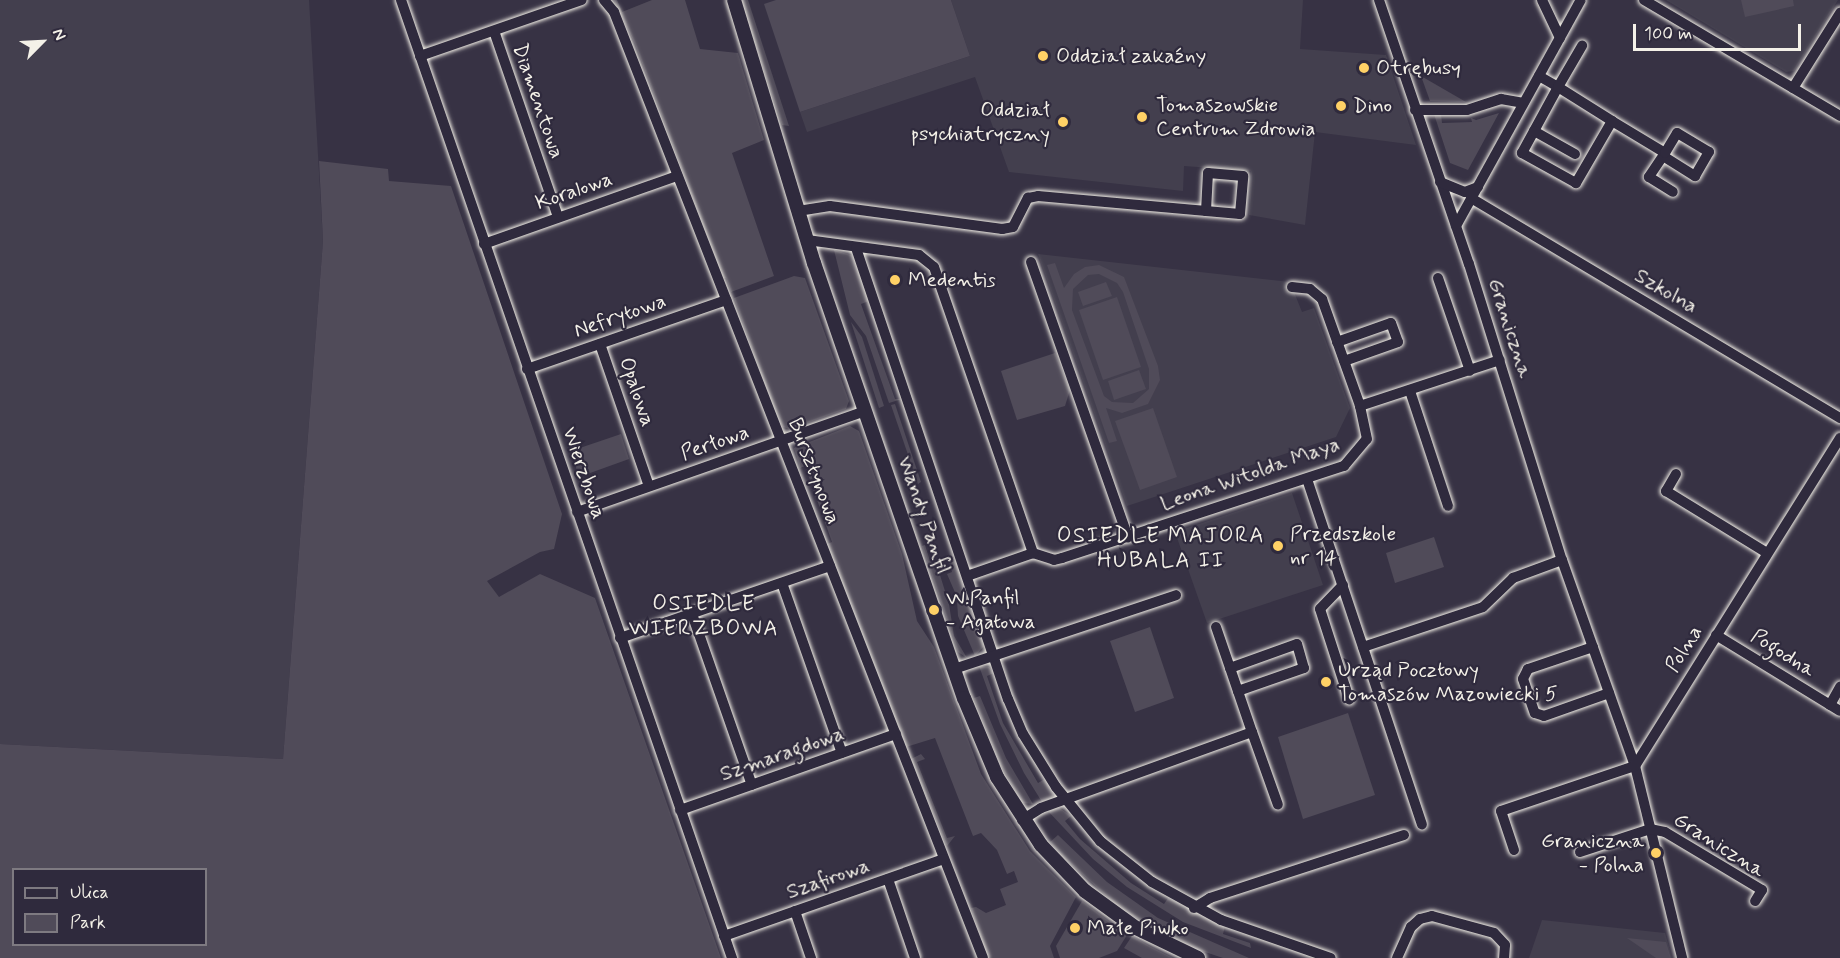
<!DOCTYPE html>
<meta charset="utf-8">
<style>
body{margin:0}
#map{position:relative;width:1840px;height:958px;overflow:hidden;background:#373244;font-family:Mynerve,sans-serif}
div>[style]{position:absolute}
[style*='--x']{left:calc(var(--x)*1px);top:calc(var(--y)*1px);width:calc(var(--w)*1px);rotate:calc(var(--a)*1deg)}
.built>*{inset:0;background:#433f4e}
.green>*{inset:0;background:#504b59}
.roads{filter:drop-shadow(0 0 2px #f4f1e8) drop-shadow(0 0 2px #f4f1e8)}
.minor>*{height:10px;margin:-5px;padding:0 5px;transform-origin:5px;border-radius:5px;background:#2f2a3d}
.tertiary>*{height:14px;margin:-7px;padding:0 7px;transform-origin:7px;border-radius:7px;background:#2f2a3d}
.dots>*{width:16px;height:16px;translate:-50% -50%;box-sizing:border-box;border:3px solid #2f2a3d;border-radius:50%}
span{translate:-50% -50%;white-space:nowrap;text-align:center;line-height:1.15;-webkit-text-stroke:4.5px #2f2a3d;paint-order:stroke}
.poi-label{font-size:21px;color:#f4f1e8}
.left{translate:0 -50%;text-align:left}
.right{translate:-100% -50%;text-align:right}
.street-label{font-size:21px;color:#f4f1e8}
.neighbourhood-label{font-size:22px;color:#f4f1e8;letter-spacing:1.5px}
.legend{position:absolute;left:12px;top:868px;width:195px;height:78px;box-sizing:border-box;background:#2f2a3d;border:2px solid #7e7a81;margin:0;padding:8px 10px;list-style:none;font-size:18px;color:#f4f1e8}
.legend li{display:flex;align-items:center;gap:12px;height:30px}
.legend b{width:30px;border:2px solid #7e7a81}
.north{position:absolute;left:12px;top:12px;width:60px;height:60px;-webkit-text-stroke:4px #2f2a3d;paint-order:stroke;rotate:66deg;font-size:16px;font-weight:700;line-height:24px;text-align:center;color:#f4f1e8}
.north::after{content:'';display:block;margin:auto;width:21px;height:27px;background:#f4f1e8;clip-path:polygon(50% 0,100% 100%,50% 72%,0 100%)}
.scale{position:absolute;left:1633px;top:24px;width:168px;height:27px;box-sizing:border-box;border:3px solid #f4f1e8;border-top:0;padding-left:8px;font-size:18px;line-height:21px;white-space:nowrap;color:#f4f1e8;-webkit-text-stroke:4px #2f2a3d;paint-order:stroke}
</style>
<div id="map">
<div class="built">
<div style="clip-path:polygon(0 0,309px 0,323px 241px,283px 759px,0 744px)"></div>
<div style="clip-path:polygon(951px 0,1303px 0,1300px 49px,1386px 55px,1416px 145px,1315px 132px,1305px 225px,1249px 215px,1251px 171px,1184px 166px,1183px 191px,1009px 172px,975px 77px,807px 132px,800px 112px,970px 56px)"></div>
<div style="clip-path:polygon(1666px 0,1838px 0,1794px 71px,1786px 72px)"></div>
<div style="clip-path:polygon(1038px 254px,1290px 282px,1302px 312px,1314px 308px,1350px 408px,1336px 437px,1127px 506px)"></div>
<div style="clip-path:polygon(1292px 493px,1323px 585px,1207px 623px,1175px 532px)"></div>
<div style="clip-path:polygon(1542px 920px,1665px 933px,1672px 958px,1529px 958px)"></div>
</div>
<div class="green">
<div style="clip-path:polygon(614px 0,617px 0,622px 12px,652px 0,685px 0,700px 49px,738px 53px,764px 140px,732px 153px,774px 276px,731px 292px,726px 278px,723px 278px,635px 44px)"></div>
<div style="clip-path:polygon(741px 0,748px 0,789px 126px,782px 125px)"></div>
<div style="clip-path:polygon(776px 0,951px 0,970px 56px,800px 112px,764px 4px)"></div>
<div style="clip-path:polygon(1741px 0,1793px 0,1794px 6px,1745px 17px)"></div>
<div style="clip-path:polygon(1421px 76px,1466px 102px,1430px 101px)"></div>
<div style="clip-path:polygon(1499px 113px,1468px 170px,1450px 163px,1434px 114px,1441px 114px,1442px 123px,1472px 122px,1471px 118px,1476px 120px)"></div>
<div style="clip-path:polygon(evenodd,319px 161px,388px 169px,389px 181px,451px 186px,562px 514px,554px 549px,540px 552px,487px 581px,499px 597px,540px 574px,595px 598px,721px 958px,0 958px,0 744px,283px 759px,323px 241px,319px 161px,14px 870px,206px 870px,206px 944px,14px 944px,14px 870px)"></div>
<div style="clip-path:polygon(834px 250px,854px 256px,869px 301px,861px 304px,895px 399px,902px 399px,889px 403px,866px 336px,850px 315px)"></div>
<div style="clip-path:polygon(evenodd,1055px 263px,1064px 288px,1074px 274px,1085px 267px,1099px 265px,1124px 277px,1158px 366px,1160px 380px,1148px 404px,1122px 413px,1106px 408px,1117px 441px,1109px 443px,1047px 265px,1055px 263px,1099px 274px,1117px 283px,1123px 292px,1149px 369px,1149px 389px,1133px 403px,1112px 402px,1104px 396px,1072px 310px,1073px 289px,1088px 275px,1099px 274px)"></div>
<div style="clip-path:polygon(794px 276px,805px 278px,849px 401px,846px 409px,790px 429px,783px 427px,775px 412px,734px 298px)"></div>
<div style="clip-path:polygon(1106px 282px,1112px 296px,1083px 306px,1078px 292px)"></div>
<div style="clip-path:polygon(1117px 297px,1141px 367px,1103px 380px,1079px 310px)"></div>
<div style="clip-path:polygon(851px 322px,862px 337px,884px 406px,879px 408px)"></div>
<div style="clip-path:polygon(1055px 353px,1070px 390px,1065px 406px,1017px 420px,1001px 371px)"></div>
<div style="clip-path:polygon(1139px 370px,1146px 389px,1114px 400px,1108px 381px)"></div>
<div style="clip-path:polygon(895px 404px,921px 482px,918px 484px,891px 405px)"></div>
<div style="clip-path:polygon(1153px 408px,1177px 477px,1140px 490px,1115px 421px)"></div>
<div style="clip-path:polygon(850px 426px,859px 431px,902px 554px,917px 621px,934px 647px,981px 774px,1030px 851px,1076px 897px,1050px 946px,1054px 958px,988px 958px,971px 908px,976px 907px,986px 913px,1006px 905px,1000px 889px,1018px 882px,1014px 871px,1007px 874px,997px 850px,981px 833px,973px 836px,935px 738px,906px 747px,825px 545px,832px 542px,805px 466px,800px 468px,794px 448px)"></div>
<div style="clip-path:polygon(621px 434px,629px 459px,579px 477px,571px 451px)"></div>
<div style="clip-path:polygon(1434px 537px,1444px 567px,1395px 583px,1386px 553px)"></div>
<div style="clip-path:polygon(925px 545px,930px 561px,935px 559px,949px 604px,954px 636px,967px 658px,958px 652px,922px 546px)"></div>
<div style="clip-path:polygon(956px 561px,967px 593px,957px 597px,947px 574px,952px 572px,949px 563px)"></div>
<div style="clip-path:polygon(968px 597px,984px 646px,975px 656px,958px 616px,957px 601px)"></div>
<div style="clip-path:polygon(1150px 627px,1174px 698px,1135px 712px,1110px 641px)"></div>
<div style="clip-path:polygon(979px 666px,989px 667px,994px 673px,987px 676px,1003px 723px,1038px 783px,1045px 779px,1054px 793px,1052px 798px,1042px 802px,1024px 773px,1000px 724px)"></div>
<div style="clip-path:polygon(980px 696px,1006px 758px,1033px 804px,1022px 803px,999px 762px,974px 698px)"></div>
<div style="clip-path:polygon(1348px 713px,1375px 795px,1303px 819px,1278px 737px)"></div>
<div style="clip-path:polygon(921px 754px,925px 759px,917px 762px,947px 838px,955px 836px,947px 846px,911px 759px)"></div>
<div style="clip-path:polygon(1058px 807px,1071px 816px,1065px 821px,1080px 839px,1131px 883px,1164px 904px,1168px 898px,1225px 926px,1223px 934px,1250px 943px,1251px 948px,1183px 922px,1127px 887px,1093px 859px,1048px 811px)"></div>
<div style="clip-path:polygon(1058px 835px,1107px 882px,1158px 918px,1249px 958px,1223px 958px,1196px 949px,1122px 910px,1061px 855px,1050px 842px)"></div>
<div style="clip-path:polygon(1082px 901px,1127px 935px,1117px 951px,1099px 958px,1060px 958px,1056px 946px)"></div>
<div style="clip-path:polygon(1132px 936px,1151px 947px,1173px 958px,1142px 958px,1124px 948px)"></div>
<div style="clip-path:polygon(1627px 938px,1666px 942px,1671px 958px,1656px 958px)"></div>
</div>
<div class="roads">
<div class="minor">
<div style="--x:401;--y:0;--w:1014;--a:70.94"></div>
<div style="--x:604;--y:0;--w:16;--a:50"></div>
<div style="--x:614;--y:12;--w:1015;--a:68.69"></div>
<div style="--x:1379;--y:0;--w:279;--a:71.2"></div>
<div style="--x:1469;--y:264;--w:310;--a:72.6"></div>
<div style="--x:1562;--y:560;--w:219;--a:70.5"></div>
<div style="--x:1635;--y:766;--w:198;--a:76.2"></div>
<div style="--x:1542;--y:0;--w:42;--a:64.7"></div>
<div style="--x:1644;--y:0;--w:228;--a:30.6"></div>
<div style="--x:494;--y:31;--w:197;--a:71"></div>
<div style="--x:420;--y:56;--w:171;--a:-19.1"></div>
<div style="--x:1539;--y:76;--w:22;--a:30"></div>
<div style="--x:1558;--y:87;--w:64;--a:32.2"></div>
<div style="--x:1612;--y:121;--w:72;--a:120.1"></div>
<div style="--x:1576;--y:183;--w:62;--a:-150.9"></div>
<div style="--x:1522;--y:153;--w:75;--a:-61.4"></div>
<div style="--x:1558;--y:87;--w:48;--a:-59.7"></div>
<div style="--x:1793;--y:88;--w:89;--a:-57.9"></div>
<div style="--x:1415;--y:110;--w:52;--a:0"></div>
<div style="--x:1467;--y:110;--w:36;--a:-18"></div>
<div style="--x:1501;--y:99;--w:23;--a:10"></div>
<div style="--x:1612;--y:121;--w:62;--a:31.1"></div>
<div style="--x:1665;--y:153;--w:29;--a:124"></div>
<div style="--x:1649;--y:177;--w:28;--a:32"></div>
<div style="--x:1534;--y:131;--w:47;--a:29.3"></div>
<div style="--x:1663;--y:156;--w:38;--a:32"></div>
<div style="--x:1695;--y:176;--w:28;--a:-60"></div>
<div style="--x:1709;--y:152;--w:37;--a:-149"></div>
<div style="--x:1677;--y:133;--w:23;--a:121"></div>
<div style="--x:1440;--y:182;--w:27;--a:22"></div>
<div style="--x:1465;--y:192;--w:14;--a:-21"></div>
<div style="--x:1471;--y:198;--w:430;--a:30.8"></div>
<div style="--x:798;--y:211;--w:32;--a:-9"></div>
<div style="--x:830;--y:206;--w:174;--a:7.6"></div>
<div style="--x:1002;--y:229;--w:11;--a:-10"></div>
<div style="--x:1013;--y:227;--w:33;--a:-63"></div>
<div style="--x:1028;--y:198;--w:10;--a:-11"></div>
<div style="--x:1038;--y:196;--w:169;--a:5.1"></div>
<div style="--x:1206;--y:211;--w:34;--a:5"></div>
<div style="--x:1240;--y:214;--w:38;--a:-85"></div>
<div style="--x:1243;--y:176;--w:35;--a:-175"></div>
<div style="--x:1208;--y:173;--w:38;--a:93"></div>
<div style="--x:1456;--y:226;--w:258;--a:-61.1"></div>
<div style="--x:807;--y:240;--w:113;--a:7.6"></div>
<div style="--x:919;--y:255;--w:19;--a:39"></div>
<div style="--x:934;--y:267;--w:303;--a:70.9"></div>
<div style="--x:484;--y:244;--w:205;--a:-19.4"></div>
<div style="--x:856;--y:248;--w:476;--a:71.4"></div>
<div style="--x:1008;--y:699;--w:38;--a:67"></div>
<div style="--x:1023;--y:734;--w:62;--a:58.1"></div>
<div style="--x:1056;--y:787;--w:70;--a:50.8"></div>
<div style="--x:1100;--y:841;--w:66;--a:38.3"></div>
<div style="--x:1152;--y:882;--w:79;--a:28.8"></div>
<div style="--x:1221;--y:920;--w:116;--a:19.1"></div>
<div style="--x:1031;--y:262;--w:292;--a:70.6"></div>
<div style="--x:1438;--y:278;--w:98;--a:71"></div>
<div style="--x:1292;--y:287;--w:18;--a:6"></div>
<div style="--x:1310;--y:289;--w:16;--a:40"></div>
<div style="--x:1322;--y:299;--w:114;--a:70.4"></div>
<div style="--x:1337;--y:342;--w:57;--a:-19.4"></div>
<div style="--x:1391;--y:323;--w:20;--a:70"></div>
<div style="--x:1398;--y:342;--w:57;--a:160.6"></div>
<div style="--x:600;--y:344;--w:150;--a:71"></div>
<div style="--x:527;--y:369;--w:211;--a:-19.1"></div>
<div style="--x:1410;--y:391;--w:121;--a:71.7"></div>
<div style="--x:1676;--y:474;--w:20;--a:120"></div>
<div style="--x:1666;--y:491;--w:119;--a:31.5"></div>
<div style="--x:1307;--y:479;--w:364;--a:71.6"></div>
<div style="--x:577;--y:512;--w:305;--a:-19.3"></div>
<div style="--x:1033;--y:553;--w:22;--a:18"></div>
<div style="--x:1054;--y:560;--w:8;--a:-14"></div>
<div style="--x:1062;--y:558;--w:297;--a:-18.1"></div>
<div style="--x:1344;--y:466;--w:35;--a:-50"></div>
<div style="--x:1367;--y:439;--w:34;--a:-102"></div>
<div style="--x:1360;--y:406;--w:147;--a:-18.2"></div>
<div style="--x:967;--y:576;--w:70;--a:-19.2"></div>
<div style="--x:782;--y:583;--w:180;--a:70.6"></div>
<div style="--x:1343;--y:585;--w:33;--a:134"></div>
<div style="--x:1320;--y:609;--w:95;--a:72.1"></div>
<div style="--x:692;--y:614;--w:181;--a:70.7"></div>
<div style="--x:1216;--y:627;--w:111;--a:71.1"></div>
<div style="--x:1716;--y:635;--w:145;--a:31.5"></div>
<div style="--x:620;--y:638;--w:222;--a:-18.9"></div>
<div style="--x:1363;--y:647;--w:126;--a:-18.4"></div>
<div style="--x:1483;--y:607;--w:42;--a:-44"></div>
<div style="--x:1513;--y:578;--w:52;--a:-20.2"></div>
<div style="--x:1593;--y:647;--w:69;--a:161.3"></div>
<div style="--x:1528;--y:669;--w:11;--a:117"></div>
<div style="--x:1523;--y:679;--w:36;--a:71"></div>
<div style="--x:1535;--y:713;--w:9;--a:18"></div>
<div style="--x:1544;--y:716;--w:69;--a:-19.5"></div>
<div style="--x:1230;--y:668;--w:71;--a:-19.7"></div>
<div style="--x:1297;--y:644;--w:25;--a:74"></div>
<div style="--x:1304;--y:668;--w:70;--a:160.8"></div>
<div style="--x:954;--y:669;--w:234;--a:-18.4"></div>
<div style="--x:1830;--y:705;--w:21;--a:-61"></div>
<div style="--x:680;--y:810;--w:229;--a:-19.4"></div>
<div style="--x:1022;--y:820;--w:22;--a:-32"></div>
<div style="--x:1041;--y:808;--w:224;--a:-19.8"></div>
<div style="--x:1252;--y:732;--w:77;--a:70.4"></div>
<div style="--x:1514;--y:850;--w:41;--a:-108.4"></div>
<div style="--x:1501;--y:811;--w:141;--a:-18.6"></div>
<div style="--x:1635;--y:766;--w:387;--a:-58"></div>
<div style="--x:1580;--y:852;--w:74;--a:-18.2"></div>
<div style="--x:1650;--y:829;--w:15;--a:11"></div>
<div style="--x:1665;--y:832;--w:113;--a:30.9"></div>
<div style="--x:1762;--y:890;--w:13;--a:122"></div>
<div style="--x:888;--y:879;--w:83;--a:71.1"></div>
<div style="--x:1194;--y:908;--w:19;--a:-32"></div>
<div style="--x:1210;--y:898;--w:204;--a:-18"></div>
<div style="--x:795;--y:911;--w:50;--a:71.2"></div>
<div style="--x:724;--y:936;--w:233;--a:-19.3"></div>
<div style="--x:1397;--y:958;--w:34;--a:-66"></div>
<div style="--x:1411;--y:927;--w:12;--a:-42"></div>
<div style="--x:1420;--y:919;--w:12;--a:-14"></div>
<div style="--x:1432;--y:916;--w:64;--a:15.3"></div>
<div style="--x:1494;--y:933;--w:16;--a:47"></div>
<div style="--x:1505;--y:945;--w:13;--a:94"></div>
</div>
<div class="tertiary">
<div style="--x:734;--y:0;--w:275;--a:73.1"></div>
<div style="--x:814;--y:263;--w:460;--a:71"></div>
<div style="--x:964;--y:698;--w:86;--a:67.3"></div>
<div style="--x:997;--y:777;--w:81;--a:57.1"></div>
<div style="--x:1041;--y:845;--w:64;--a:46.3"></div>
<div style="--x:1085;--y:891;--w:63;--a:36"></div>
<div style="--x:1136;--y:928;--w:69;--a:25.8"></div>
</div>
</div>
<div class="dots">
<div style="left:1043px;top:56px;background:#ffd166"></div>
<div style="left:1364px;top:68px;background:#ffd166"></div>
<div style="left:1341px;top:106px;background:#ffd166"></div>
<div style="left:1142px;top:117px;background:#ffd166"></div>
<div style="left:1063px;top:122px;background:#ffd166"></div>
<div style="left:895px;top:280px;background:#ffd166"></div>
<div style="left:1278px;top:546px;background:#ffd166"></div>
<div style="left:934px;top:610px;background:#ffd166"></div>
<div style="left:1326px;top:682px;background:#ffd166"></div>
<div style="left:1656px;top:853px;background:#ffd166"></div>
<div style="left:1075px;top:928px;background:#ffd166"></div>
</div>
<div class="poi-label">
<span class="left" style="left:1056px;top:56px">Oddział zakaźny</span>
<span class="left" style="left:1376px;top:68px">Otrębusy</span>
<span class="left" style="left:1156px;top:117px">Tomaszowskie<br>Centrum Zdrowia</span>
<span class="left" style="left:1353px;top:106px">Dino</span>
<span class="right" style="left:1050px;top:122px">Oddział<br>psychiatryczny</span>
<span class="left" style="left:908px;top:280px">Medentis</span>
<span class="left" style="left:1290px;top:546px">Przedszkole<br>nr 14</span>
<span class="left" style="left:946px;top:610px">W.Panfil<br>- Agatowa</span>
<span class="left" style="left:1338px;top:682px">Urząd Pocztowy<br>Tomaszów Mazowiecki 5</span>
<span class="right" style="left:1644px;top:853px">Graniczna<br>- Polna</span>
<span class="left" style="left:1087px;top:928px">Małe Piwko</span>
</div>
<div class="street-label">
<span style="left:538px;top:101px;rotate:71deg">Diamentowa</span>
<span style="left:574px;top:191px;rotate:-19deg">Koralowa</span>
<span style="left:1666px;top:291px;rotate:30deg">Szkolna</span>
<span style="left:620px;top:316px;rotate:-19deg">Nefrytowa</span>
<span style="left:1510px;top:328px;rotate:72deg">Graniczna</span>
<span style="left:637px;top:392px;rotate:71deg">Opalowa</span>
<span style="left:715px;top:443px;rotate:-19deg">Perłowa</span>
<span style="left:814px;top:471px;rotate:69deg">Bursztynowa</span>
<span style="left:584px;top:473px;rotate:71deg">Wierzbowa</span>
<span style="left:1250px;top:474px;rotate:-19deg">Leona Witolda Maya</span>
<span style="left:924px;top:515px;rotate:71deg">Wandy Panfil</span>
<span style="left:1684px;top:649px;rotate:-58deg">Polna</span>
<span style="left:1783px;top:653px;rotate:32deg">Pogodna</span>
<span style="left:782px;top:754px;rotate:-19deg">Szmaragdowa</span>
<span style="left:1719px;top:845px;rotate:32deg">Graniczna</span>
<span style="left:828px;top:879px;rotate:-19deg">Szafirowa</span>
</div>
<div class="neighbourhood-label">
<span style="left:1161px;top:549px">OSIEDLE MAJORA<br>HUBALA II</span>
<span style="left:704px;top:617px">OSIEDLE<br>WIERZBOWA</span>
</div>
<ul class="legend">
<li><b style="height:8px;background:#2f2a3d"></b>Ulica</li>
<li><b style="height:16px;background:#504b59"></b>Park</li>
</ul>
<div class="north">N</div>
<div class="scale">100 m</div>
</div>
